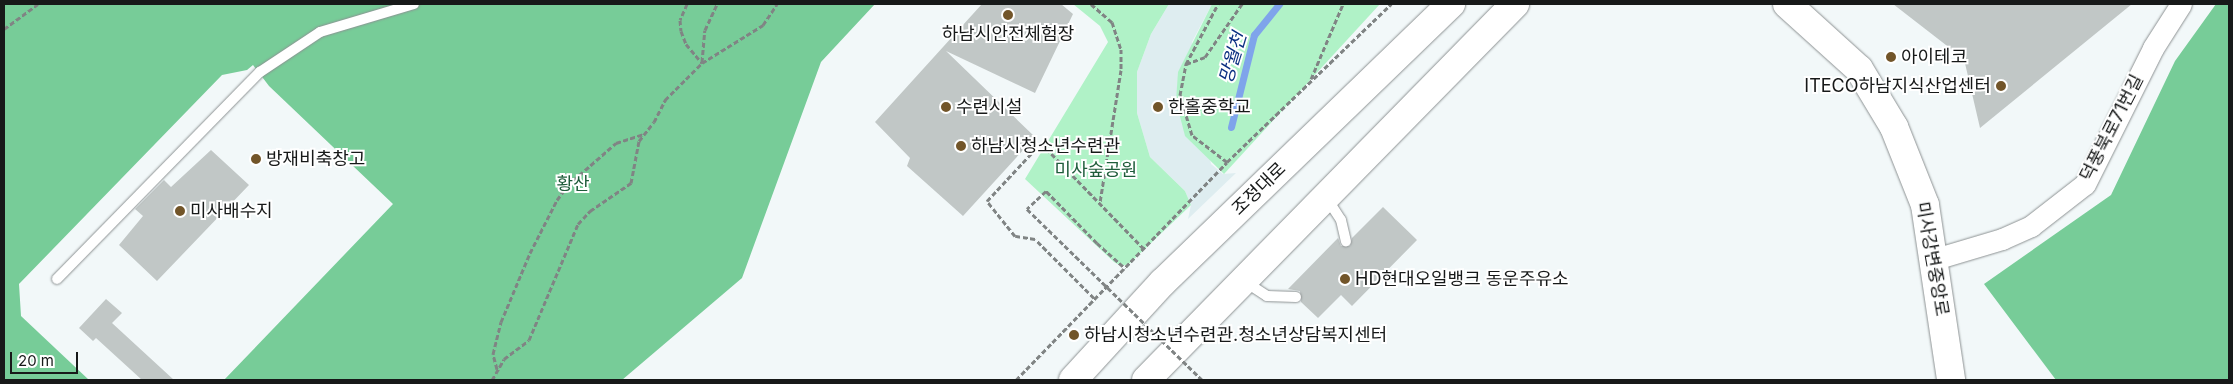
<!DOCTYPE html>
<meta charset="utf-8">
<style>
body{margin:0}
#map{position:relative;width:2233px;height:384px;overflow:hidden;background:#f2f8f9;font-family:Inter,"Noto Sans KR",sans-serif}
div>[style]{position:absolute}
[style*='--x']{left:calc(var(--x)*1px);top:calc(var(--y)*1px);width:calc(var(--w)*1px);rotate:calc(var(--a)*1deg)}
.built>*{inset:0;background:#deedf0}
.green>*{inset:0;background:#b0f2c7}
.forest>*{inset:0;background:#77cc98}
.stream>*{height:7px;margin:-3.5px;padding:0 3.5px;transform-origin:3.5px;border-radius:3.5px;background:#7fa4eb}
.building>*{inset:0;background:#c1c7c6}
.path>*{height:3px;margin-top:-1.5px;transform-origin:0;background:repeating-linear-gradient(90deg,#808484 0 5px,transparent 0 7.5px)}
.roads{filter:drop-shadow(0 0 1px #8d9293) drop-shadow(0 0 1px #8d9293)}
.lane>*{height:10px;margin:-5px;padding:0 5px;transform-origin:5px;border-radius:5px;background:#fff}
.street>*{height:21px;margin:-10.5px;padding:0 10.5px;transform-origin:10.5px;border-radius:10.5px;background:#fff}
.secondary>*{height:28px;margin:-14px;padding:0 14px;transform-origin:14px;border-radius:14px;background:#fff}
.primary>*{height:28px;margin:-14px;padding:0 14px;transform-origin:14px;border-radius:14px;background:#fff}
.path-bridge>*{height:3px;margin-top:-1.5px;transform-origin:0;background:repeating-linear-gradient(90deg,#808484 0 5px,transparent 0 7.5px)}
.dots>*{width:14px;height:14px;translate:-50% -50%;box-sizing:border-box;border:2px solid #fff;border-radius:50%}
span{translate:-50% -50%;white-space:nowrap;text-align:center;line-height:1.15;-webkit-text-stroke:4px #fff;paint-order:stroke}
.poi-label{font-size:18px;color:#171919}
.left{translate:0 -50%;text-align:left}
.right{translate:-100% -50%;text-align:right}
.street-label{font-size:18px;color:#171919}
.park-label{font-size:18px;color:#1e5c3a}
.water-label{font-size:19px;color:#0b3081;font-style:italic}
.frame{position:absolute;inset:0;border:5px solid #171919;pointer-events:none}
.scale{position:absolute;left:10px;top:352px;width:68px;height:22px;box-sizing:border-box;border:2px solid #171919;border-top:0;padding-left:6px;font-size:15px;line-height:18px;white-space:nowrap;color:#171919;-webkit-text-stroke:4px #fff;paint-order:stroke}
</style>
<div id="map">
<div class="built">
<div style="clip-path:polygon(1169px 4px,1212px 4px,1192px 42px,1211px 164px,1223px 174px,1236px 173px,1188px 219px,1191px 205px,1185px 191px,1150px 157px,1137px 113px,1137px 72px,1151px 34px)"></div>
</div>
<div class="green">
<div style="clip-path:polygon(1073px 4px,1169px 4px,1151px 34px,1137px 72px,1137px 113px,1150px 157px,1185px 191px,1191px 205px,1129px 264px,1121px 266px,1114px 262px,1025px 179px,1108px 42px,1100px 26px)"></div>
<div style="clip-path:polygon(1212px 4px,1380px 4px,1224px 174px,1185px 136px,1176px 101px,1178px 72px)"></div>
</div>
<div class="forest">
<div style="clip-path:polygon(4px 4px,875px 4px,821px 62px,742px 278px,622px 380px,224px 380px,393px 204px,269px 86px,253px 65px,247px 70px,222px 75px,19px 284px,21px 316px,89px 380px,4px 380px)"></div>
<div style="clip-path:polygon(2216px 4px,2229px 4px,2229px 380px,2056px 380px,1984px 284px,2111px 195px,2175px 61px)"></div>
</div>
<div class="stream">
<div style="--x:1231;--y:127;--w:95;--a:-76"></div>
<div style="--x:1254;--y:35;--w:40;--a:-51"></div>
</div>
<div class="building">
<div style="clip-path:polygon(982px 4px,1061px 4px,1073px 14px,1035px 93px,946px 51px,1035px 137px,963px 216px,907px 166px,910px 158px,875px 122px)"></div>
<div style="clip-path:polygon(1893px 4px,2132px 4px,1980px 128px,1964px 59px)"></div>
<div style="clip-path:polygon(211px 150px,249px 185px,157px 281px,119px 245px,143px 216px,135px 209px,164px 180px,171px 187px)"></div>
<div style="clip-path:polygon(1383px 207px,1417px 240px,1352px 306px,1341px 295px,1318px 318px,1301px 302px,1300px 291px,1288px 289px,1338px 238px,1341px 246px,1350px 246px,1352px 238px)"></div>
<div style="clip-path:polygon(106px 299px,122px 313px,112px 323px,174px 380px,142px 380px,96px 338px,93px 341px,79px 328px)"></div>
</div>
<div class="path">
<div style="--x:687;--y:4;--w:17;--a:114"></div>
<div style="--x:680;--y:20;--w:11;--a:85"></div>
<div style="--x:681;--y:31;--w:14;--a:69"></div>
<div style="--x:686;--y:44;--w:25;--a:50"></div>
<div style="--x:1091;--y:4;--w:28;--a:41"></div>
<div style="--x:1112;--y:22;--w:28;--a:72"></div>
<div style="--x:1121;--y:49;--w:21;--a:90"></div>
<div style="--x:1121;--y:70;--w:135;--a:99"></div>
<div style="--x:4;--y:29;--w:42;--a:-36.3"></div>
<div style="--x:702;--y:62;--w:32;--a:-85"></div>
<div style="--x:705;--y:30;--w:29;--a:-65"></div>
<div style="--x:1186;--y:64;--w:68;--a:-61.9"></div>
<div style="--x:1311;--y:79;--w:82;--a:-66.9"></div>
<div style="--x:1227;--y:162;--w:44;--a:-142.4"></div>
<div style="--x:1192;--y:135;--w:42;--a:-106.7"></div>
<div style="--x:1180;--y:95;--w:32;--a:-79"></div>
<div style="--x:1186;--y:64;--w:20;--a:-20"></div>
<div style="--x:1205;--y:57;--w:65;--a:-55.1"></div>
<div style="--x:1097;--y:243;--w:38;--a:42"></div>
<div style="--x:1094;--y:298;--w:83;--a:-135"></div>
<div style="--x:1035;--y:239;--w:20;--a:-171"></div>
<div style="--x:1015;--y:236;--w:45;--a:-128.7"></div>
<div style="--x:987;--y:201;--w:79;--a:-47"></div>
<div style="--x:1041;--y:143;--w:148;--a:45.8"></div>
<div style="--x:497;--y:369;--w:16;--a:-105"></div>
<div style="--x:493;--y:354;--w:33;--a:-76"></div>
<div style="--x:501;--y:322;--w:75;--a:-67.2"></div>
<div style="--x:530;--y:253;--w:59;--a:-63"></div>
<div style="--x:557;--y:200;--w:19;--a:-54"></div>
<div style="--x:568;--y:185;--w:64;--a:-41.2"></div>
<div style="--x:616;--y:143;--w:28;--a:-18"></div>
<div style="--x:492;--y:380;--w:24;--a:-60"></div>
<div style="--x:504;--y:359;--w:31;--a:-37"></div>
<div style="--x:529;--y:340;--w:126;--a:-67.1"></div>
<div style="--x:578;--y:224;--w:18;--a:-47"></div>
<div style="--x:590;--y:211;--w:50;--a:-34.3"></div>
<div style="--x:631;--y:183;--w:43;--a:-79.2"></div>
<div style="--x:639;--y:141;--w:24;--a:-52"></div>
<div style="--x:654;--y:122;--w:25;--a:-63"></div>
<div style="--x:665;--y:100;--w:52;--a:-45"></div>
<div style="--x:702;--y:63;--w:72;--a:-31.9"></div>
<div style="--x:763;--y:25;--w:25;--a:-56"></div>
<div style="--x:1016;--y:380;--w:303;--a:-45.9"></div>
<div style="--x:1227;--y:162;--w:228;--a:-43.9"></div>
</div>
<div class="roads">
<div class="lane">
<div style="--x:1326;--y:197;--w:27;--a:57"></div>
<div style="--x:1341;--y:220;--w:22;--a:77"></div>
<div style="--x:57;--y:279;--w:290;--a:-45.6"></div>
<div style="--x:260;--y:72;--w:72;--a:-33.7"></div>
<div style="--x:320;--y:32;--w:98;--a:-16.6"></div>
<div style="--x:1244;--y:281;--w:27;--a:33"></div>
<div style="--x:1267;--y:296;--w:29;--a:2"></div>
</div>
<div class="street">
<div style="--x:1935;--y:259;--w:70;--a:-16.6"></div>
<div style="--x:2002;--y:239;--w:32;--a:-24"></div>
<div style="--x:2031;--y:226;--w:68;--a:-37.9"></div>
<div style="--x:2085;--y:184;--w:152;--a:-63.4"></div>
<div style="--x:2153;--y:48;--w:52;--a:-57.5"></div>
</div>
<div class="secondary">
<div style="--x:1787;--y:4;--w:97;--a:42.1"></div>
<div style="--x:1859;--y:69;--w:68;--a:58.9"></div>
<div style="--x:1894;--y:127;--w:84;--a:68.3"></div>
<div style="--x:1925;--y:205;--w:177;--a:81.5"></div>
</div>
<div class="primary">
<div style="--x:1073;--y:380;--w:132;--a:-47.5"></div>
<div style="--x:1162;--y:283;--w:402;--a:-44"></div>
<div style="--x:1146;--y:380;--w:527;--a:-45.54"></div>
</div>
</div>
<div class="path-bridge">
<div style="--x:1097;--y:243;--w:73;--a:-134.4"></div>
<div style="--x:1046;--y:191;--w:26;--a:137"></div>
<div style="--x:1027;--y:209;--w:245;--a:44.3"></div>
</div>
<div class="dots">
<div style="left:1008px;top:15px;background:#725529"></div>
<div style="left:1891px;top:57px;background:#725529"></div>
<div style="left:2001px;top:86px;background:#725529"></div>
<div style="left:946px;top:107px;background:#725529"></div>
<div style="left:1158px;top:107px;background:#725529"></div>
<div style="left:961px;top:146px;background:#725529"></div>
<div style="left:256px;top:159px;background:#725529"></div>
<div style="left:180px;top:211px;background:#725529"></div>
<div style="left:1345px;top:279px;background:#725529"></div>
<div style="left:1074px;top:335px;background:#725529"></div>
</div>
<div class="poi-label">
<span style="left:1008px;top:34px">하남시안전체험장</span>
<span class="left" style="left:1901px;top:57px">아이테코</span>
<span class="right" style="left:1991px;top:86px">ITECO하남지식산업센터</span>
<span class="left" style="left:956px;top:107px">수련시설</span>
<span class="left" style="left:1168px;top:107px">한홀중학교</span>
<span class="left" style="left:971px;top:146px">하남시청소년수련관</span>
<span class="left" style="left:266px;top:159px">방재비축창고</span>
<span class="left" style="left:190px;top:211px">미사배수지</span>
<span class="left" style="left:1355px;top:279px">HD현대오일뱅크 동운주유소</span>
<span class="left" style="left:1084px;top:335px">하남시청소년수련관.청소년상담복지센터</span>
</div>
<div class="street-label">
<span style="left:2112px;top:128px;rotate:-63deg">덕풍북로71번길</span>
<span style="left:1259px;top:189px;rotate:-44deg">조정대로</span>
<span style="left:1932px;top:259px;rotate:80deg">미사강변중앙로</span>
</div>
<div class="park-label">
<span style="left:1096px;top:170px">미사숲공원</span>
<span style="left:573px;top:184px">황산</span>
</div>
<div class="water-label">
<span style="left:1233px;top:58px;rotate:-73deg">망월천</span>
</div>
<div class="frame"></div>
<div class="scale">20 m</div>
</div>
